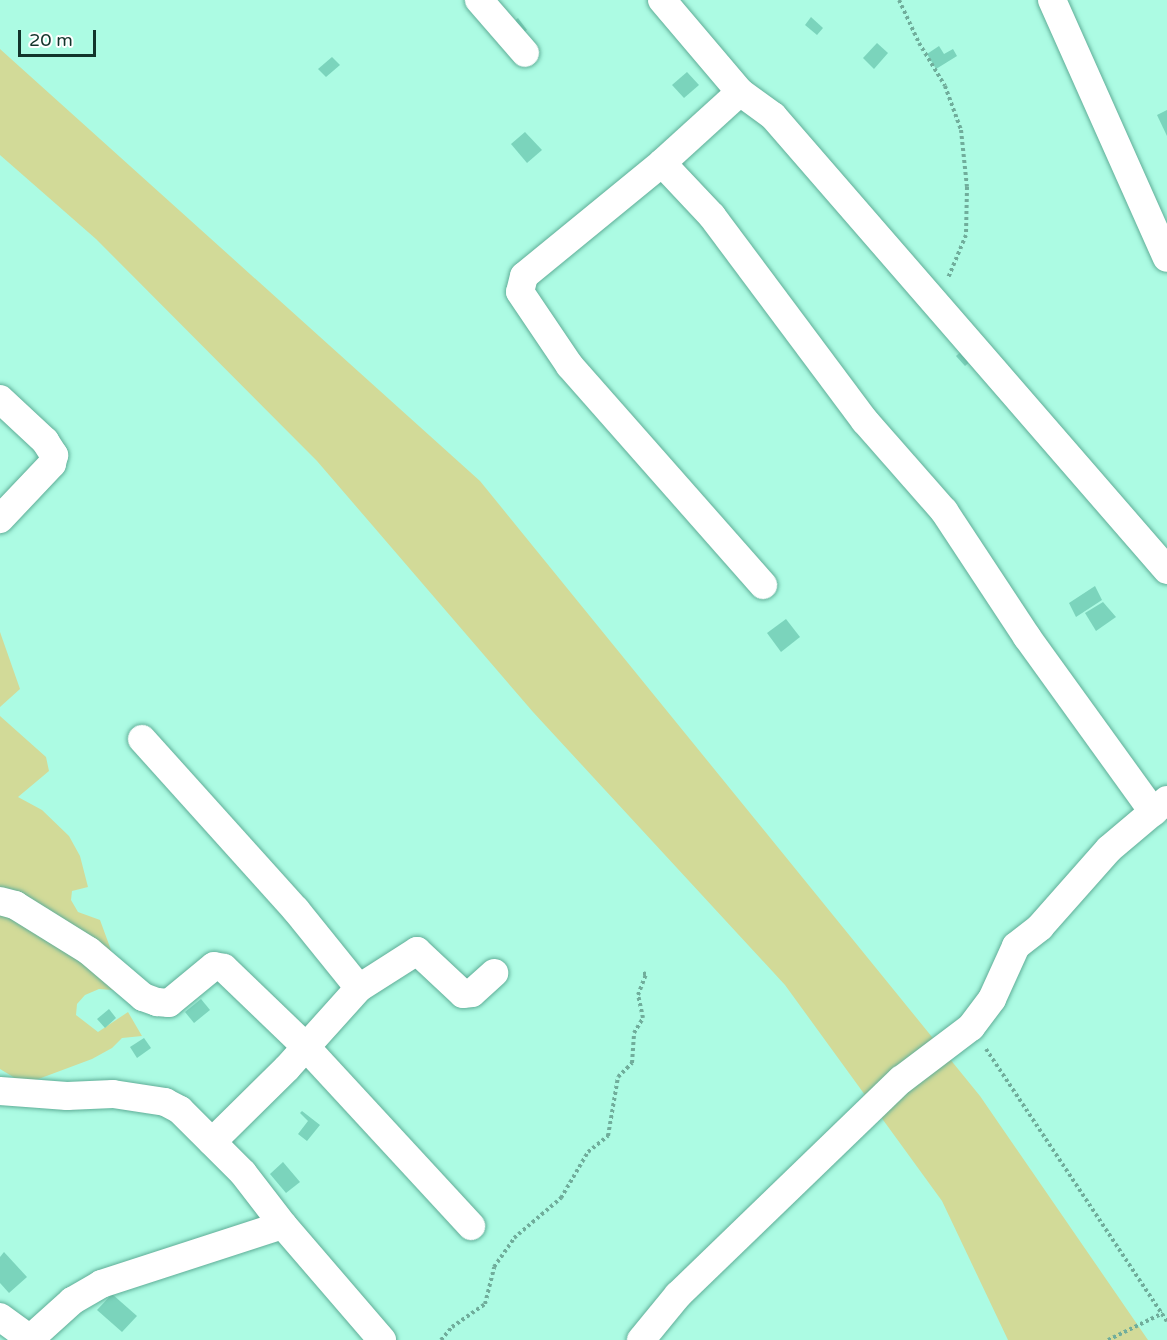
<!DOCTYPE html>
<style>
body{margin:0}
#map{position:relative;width:1167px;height:1340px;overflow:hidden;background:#acfbe3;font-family:"Varela Round",sans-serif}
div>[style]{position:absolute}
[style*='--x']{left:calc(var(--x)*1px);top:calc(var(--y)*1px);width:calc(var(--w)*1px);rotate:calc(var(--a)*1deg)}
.green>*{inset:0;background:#d2da98}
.building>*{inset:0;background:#7bd4bc}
.path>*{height:4px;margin-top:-2px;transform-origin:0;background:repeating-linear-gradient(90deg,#70ad9b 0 3px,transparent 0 6px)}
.roads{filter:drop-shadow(0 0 2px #5fad97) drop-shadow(0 0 2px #5fad97)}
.minor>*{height:28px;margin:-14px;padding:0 14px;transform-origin:14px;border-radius:14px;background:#fff}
span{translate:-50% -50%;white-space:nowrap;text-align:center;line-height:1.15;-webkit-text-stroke:4.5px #fff;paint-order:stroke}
.scale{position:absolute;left:18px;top:30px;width:78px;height:27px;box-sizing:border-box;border:3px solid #12342b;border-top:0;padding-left:8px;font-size:18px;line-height:21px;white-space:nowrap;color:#12342b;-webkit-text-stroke:4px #fff;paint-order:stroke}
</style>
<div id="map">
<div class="green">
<div style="clip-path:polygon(0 49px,480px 481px,980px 1096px,1148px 1340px,1008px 1340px,942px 1201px,785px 985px,533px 712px,317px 461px,96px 239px,0 155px)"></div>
<div style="clip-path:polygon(0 632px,20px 689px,0 707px)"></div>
<div style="clip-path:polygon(0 716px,46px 757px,49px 771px,18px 797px,42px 810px,69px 836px,80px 856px,88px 887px,72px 891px,71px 900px,78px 912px,100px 920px,126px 991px,99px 989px,85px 995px,77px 1004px,76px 1015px,98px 1032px,128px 1012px,142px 1036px,122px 1038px,112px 1048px,92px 1059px,25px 1084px,0 1069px)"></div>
</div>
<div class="building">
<div style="clip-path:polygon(811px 17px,823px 28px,817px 35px,805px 25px)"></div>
<div style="clip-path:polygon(518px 18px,527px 30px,516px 38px,507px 27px)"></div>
<div style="clip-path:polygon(877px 43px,888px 53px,874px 69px,863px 58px)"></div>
<div style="clip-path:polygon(939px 46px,944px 54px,953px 49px,957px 56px,936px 69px,927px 54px)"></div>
<div style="clip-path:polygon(332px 57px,340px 65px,326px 77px,318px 69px)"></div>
<div style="clip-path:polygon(687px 72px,699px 85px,684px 98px,672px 85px)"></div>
<div style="clip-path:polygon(1167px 110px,1167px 136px,1157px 115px)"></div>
<div style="clip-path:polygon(525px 132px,542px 150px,527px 163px,511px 144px)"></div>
<div style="clip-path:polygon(964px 349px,973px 359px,965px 366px,956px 356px)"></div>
<div style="clip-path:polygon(1095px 586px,1102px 600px,1076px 617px,1069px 603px)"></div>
<div style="clip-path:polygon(1103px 602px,1116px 617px,1096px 631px,1085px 613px)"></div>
<div style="clip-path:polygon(786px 619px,800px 637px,781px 652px,767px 633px)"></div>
<div style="clip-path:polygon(201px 999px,210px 1010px,194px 1023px,185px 1012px)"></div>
<div style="clip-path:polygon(109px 1009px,116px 1018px,105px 1028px,97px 1019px)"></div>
<div style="clip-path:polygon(144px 1038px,151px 1048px,137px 1058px,130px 1047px)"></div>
<div style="clip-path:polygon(302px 1111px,320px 1125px,307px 1141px,298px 1134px,308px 1121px,300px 1113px)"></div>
<div style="clip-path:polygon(283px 1162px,300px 1182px,286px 1193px,270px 1174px)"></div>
<div style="clip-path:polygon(4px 1252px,27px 1277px,9px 1293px,0 1283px,0 1257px)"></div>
<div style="clip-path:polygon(112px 1294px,137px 1316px,122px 1332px,97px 1310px)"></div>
</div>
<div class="path">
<div style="--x:899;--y:0;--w:47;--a:65.1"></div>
<div style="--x:919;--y:43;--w:50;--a:58.8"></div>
<div style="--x:945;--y:86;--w:47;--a:70"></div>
<div style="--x:961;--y:130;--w:57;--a:84"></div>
<div style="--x:967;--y:187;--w:48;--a:91.2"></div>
<div style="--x:966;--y:235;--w:47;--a:112.7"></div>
<div style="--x:986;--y:1049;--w:327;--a:56.4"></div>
<div style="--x:441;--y:1340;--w:17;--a:-50"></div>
<div style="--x:452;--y:1327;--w:40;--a:-34.9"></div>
<div style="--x:485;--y:1304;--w:38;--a:-76"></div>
<div style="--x:494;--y:1267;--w:35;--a:-55"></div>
<div style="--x:514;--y:1238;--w:62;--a:-40.4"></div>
<div style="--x:561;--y:1198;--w:53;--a:-59.6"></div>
<div style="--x:588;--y:1152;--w:26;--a:-39"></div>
<div style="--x:608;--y:1136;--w:60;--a:-80.4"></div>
<div style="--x:618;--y:1077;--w:20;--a:-45"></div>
<div style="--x:632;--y:1063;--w:30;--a:-86"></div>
<div style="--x:634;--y:1033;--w:17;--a:-59"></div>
<div style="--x:643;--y:1018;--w:24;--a:-102"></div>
<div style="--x:638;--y:995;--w:22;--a:-69"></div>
<div style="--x:646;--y:974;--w:4;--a:-166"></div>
<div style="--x:1108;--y:1340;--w:61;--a:-26.1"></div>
</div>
<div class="roads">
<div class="minor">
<div style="--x:479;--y:0;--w:70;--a:49"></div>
<div style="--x:662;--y:0;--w:121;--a:49.7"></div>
<div style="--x:740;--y:92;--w:41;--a:36"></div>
<div style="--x:773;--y:116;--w:601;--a:49.05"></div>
<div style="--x:1052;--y:0;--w:282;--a:66"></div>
<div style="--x:740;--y:92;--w:105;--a:137.7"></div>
<div style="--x:662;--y:163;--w:73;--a:46.7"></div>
<div style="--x:712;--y:216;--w:256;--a:53.3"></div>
<div style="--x:865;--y:421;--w:120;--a:48.7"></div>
<div style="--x:944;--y:511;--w:151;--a:56.6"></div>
<div style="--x:1027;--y:637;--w:216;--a:54.2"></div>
<div style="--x:662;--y:163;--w:178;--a:140.7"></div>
<div style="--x:524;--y:276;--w:16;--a:104"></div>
<div style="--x:520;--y:292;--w:89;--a:56"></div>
<div style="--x:570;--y:366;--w:292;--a:48.6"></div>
<div style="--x:0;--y:399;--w:62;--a:43"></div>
<div style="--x:45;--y:441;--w:17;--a:57"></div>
<div style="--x:54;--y:455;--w:9;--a:103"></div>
<div style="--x:52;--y:464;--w:76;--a:133.4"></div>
<div style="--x:142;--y:739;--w:230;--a:48"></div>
<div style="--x:296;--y:910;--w:100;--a:51.1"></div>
<div style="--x:0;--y:901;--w:16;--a:15"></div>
<div style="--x:15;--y:905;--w:87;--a:31.9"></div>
<div style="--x:89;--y:951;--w:71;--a:40.4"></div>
<div style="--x:143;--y:997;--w:15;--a:20"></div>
<div style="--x:157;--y:1002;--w:12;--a:5"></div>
<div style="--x:169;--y:1003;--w:58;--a:-39.4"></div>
<div style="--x:214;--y:966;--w:10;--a:11"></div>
<div style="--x:224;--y:968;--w:112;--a:43.9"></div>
<div style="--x:305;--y:1046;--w:245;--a:47.3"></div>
<div style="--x:0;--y:1091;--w:67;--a:4.3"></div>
<div style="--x:67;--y:1096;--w:46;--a:-2.5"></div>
<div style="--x:113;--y:1094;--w:53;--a:8.7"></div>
<div style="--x:165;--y:1102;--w:17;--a:28"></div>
<div style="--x:180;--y:1110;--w:89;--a:45"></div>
<div style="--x:243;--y:1173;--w:66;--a:52.4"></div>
<div style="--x:212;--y:1142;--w:105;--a:-44.6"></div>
<div style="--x:287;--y:1068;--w:108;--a:-48"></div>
<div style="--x:359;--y:988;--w:69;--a:-32.5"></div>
<div style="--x:417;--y:951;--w:63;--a:43.1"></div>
<div style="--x:463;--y:994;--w:9;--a:-6"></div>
<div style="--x:472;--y:993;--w:30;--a:-42"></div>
<div style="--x:0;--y:1317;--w:37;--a:36"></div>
<div style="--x:30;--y:1339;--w:57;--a:-42.1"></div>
<div style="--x:72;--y:1301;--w:34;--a:-30"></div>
<div style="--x:101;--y:1284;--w:191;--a:-18"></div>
<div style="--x:283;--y:1225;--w:152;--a:49.3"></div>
<div style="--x:641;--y:1340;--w:58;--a:-50.6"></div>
<div style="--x:678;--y:1295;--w:310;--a:-44"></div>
<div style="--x:901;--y:1080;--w:88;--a:-37.1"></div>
<div style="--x:971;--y:1027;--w:35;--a:-53"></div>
<div style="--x:992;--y:999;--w:58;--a:-65.6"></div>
<div style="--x:1016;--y:946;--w:31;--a:-38"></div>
<div style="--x:1040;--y:927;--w:104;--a:-48.5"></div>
<div style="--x:1109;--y:849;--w:76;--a:-40.2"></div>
</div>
</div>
<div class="scale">20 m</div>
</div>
